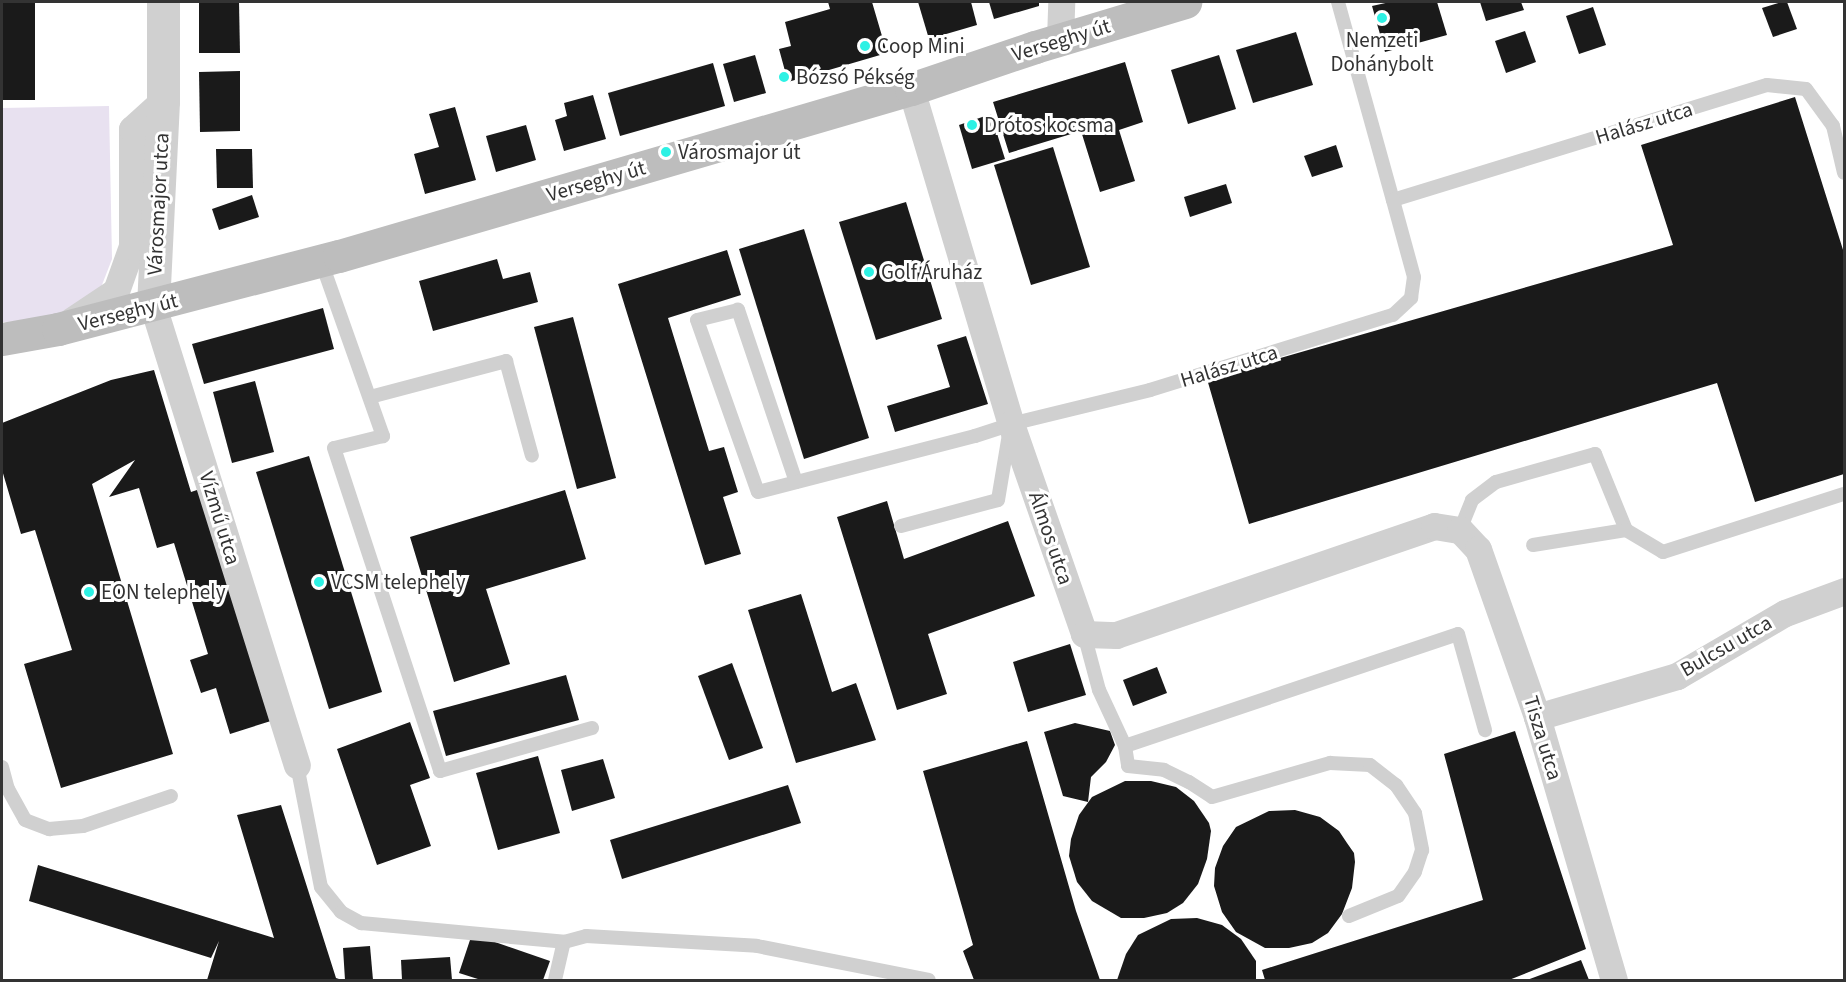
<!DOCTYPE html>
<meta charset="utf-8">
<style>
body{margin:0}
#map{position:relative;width:1846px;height:982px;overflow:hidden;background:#fff;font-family:"Source Sans 3",sans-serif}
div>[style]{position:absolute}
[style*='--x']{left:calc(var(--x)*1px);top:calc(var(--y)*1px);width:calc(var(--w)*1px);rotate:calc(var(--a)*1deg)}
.green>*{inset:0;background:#e8e1f0}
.building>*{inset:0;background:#1a1a1a}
.service>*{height:14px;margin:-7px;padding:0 7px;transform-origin:7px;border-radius:7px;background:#d0d0d0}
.minor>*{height:27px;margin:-13.5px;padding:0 13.5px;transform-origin:13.5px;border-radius:13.5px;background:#d0d0d0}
.tertiary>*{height:33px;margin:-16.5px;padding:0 16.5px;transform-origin:16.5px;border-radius:16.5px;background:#d0d0d0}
.secondary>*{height:33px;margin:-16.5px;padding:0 16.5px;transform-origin:16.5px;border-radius:16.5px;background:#bdbdbd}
.dots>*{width:16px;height:16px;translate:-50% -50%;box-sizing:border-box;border:3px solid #fff;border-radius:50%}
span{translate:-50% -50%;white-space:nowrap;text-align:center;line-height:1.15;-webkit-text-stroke:6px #fff;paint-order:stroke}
.street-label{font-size:21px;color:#333}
.poi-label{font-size:21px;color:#333}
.left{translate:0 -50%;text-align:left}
.frame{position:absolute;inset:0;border:3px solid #333;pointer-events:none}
</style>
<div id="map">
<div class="green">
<div style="clip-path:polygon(109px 106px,112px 259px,100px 290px,51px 321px,2px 322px,2px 108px)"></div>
</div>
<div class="building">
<div style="clip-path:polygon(2px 2px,35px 2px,35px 100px,2px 100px)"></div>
<div style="clip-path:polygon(199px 2px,239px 2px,240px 53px,199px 53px)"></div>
<div style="clip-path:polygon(828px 2px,872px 2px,887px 53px,788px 82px,779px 49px,791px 46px,785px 22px,830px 9px)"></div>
<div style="clip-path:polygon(918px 2px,971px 2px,977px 25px,929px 39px)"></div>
<div style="clip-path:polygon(989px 2px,1039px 2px,1039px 6px,994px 19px)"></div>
<div style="clip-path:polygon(1390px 2px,1437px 2px,1447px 35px,1385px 52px,1372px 6px)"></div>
<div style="clip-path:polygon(1480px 2px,1521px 2px,1524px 10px,1486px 21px)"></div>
<div style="clip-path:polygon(1782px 2px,1787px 2px,1797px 29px,1773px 37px,1762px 8px)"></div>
<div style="clip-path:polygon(1593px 7px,1606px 45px,1579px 54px,1566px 16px)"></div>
<div style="clip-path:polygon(1525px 31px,1536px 62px,1506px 73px,1495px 41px)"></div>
<div style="clip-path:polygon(1296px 32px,1313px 85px,1253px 103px,1236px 50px)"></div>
<div style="clip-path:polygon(755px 55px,766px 93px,734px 102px,723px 64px)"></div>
<div style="clip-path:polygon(1219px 55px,1236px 109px,1188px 124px,1171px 70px)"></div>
<div style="clip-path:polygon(1125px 62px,1143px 122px,1119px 130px,1135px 181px,1100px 192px,1081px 131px,1009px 153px,993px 102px)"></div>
<div style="clip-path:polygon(713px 63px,725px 106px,620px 136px,608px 93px)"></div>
<div style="clip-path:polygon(240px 71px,240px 131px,200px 132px,199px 72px)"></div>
<div style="clip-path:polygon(593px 95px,606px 139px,564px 151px,555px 120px,567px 116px,564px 103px)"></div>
<div style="clip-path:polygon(1795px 97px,1844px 253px,1844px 474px,1755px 502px,1717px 383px,1249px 524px,1207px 379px,1673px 245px,1641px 145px)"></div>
<div style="clip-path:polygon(455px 107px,476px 180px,425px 194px,414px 154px,439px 147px,429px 114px)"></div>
<div style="clip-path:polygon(991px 114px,1005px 159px,972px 169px,959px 125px)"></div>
<div style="clip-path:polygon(526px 125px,536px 160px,496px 172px,486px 136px)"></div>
<div style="clip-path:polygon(1336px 145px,1343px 167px,1312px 177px,1304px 156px)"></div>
<div style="clip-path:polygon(1053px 147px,1090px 267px,1031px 285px,994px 165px)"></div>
<div style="clip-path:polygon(216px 149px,252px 149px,253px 188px,217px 188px)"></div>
<div style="clip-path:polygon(1226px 184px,1232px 203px,1190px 217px,1184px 197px)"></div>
<div style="clip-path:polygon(252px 195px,259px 217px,219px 230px,212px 209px)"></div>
<div style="clip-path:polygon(906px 202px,942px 319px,876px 340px,839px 222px)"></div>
<div style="clip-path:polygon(804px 229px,869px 438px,804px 459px,739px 249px)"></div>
<div style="clip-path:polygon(727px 250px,741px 295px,668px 318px,709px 451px,724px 447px,738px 492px,723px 497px,741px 554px,705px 565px,618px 284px)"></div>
<div style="clip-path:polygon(497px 259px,503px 279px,530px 272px,538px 302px,433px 331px,419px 281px)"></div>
<div style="clip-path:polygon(323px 308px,334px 349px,204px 384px,192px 344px)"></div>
<div style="clip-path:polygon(573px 317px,616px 478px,577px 489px,534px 327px)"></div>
<div style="clip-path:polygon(966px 336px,988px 404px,895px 432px,887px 406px,950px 387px,937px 345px)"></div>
<div style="clip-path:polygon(154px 370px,191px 492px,203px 488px,274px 720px,230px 734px,216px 688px,201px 693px,190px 660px,208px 654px,174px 543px,157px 548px,139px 488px,109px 497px,135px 460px,92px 484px,173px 754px,61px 788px,24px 664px,72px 650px,35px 530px,21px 534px,2px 470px,2px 423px,111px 380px)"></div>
<div style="clip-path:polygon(255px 381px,274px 452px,232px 463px,213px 392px)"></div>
<div style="clip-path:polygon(309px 456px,382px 692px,329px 709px,256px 472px)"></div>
<div style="clip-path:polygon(565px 490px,586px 559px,486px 589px,510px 664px,454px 682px,410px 537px)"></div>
<div style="clip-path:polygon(887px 501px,904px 559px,1008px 521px,1035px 596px,928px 634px,947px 694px,897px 710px,837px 517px)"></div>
<div style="clip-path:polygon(801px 594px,832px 692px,856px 683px,876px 740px,796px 763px,748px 610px)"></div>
<div style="clip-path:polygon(1070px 644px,1086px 695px,1028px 712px,1013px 662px)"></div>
<div style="clip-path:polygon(732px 663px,763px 748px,729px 760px,698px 676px)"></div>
<div style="clip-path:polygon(1157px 667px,1167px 693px,1133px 706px,1123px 680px)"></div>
<div style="clip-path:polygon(566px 675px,579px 720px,446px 756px,433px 711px)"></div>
<div style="clip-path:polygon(410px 722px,430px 778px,410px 785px,431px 846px,377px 865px,337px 749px)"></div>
<div style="clip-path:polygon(1075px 723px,1110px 731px,1115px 745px,1106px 762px,1091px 777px,1088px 802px,1063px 796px,1044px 732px)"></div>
<div style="clip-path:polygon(1515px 731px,1586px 949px,1509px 980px,1265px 980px,1262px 970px,1483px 900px,1444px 754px)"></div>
<div style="clip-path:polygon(1027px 741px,1076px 911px,1100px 980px,974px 980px,963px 951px,973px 945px,923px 771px)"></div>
<div style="clip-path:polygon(538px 756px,560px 833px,498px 850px,476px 773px)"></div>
<div style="clip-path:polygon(603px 759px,615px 798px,572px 811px,561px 770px)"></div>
<div style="clip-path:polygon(1125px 781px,1151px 781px,1176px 787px,1194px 801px,1209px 823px,1211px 831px,1207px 859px,1198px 884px,1183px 903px,1167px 913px,1144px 918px,1121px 918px,1092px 901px,1077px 882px,1069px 856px,1071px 839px,1079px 815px,1092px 797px)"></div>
<div style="clip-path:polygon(788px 785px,801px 823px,622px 879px,610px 840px)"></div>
<div style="clip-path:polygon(281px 805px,336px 978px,342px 980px,207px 980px,219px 941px,211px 958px,29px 901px,38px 865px,274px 938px,237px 815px)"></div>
<div style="clip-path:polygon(1295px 810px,1320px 817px,1339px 831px,1347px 843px,1354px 853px,1355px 862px,1352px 888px,1342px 914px,1328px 933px,1312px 943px,1289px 948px,1265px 948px,1236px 932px,1222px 912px,1214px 886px,1215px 868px,1223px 846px,1236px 827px,1269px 811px)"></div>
<div style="clip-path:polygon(1197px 918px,1222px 925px,1241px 939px,1256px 961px,1256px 980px,1117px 980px,1126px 954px,1138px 935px,1171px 919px)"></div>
<div style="clip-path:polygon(472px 934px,550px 961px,543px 980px,481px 980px,459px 973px)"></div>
<div style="clip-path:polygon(370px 946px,373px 980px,345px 980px,343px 948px)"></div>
<div style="clip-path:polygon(450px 957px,452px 980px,402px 980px,401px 960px)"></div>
<div style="clip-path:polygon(1581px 960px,1589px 980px,1527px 980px)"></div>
</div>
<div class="service">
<div style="--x:1338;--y:2;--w:205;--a:74.5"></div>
<div style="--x:1393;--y:200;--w:391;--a:-17.1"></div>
<div style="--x:1767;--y:85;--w:39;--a:6"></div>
<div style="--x:1806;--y:89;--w:46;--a:53.9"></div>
<div style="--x:1833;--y:126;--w:48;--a:76.8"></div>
<div style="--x:321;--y:261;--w:186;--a:70.5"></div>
<div style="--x:383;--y:436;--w:50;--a:166.2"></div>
<div style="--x:334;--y:448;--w:340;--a:71.8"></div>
<div style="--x:440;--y:771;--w:158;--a:-15.8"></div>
<div style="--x:370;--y:397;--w:141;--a:-14.8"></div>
<div style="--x:506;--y:361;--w:98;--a:74.7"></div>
<div style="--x:796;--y:482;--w:182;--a:-108.6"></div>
<div style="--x:738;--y:310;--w:42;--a:166.3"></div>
<div style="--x:697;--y:320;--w:182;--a:70.5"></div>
<div style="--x:758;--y:492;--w:224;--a:-14.5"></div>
<div style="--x:975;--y:436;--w:38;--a:-18"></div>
<div style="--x:1011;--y:424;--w:143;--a:-13.7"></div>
<div style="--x:1150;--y:390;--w:254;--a:-17.2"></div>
<div style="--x:1393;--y:315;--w:25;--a:-43"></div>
<div style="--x:1411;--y:298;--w:21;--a:-82"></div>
<div style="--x:1414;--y:277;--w:80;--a:-105.3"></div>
<div style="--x:901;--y:526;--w:100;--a:-15"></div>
<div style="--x:998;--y:500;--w:67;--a:-80.5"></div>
<div style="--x:1460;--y:530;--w:32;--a:-68"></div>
<div style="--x:1472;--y:500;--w:30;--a:-37"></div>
<div style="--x:1496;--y:482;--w:103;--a:-15.8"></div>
<div style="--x:1595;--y:454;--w:82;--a:67.8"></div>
<div style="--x:1533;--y:545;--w:94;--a:-9.2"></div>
<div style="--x:1626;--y:530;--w:43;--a:30.7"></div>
<div style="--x:1663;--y:552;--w:190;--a:-17.8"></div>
<div style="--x:1084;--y:634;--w:58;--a:75"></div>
<div style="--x:1099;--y:690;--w:62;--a:65.1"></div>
<div style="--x:1125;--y:746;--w:351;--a:-18.6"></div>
<div style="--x:1458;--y:634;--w:100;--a:74.3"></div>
<div style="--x:1125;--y:746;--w:20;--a:81"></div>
<div style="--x:1128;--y:766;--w:36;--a:6"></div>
<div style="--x:1164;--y:770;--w:28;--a:26"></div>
<div style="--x:1189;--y:782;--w:27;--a:33"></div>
<div style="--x:1212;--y:797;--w:123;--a:-16.1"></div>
<div style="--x:1330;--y:763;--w:40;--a:2.9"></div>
<div style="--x:1370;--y:765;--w:33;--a:38"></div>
<div style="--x:1396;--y:785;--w:34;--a:56"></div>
<div style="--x:1415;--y:813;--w:38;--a:79"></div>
<div style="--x:1422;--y:850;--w:23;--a:108"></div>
<div style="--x:1415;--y:872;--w:29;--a:125"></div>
<div style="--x:1398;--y:896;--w:53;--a:157.8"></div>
<div style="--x:297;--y:765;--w:124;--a:78.9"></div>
<div style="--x:321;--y:887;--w:32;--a:51"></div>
<div style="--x:341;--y:912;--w:23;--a:29"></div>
<div style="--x:361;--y:923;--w:204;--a:5.3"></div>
<div style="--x:564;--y:942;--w:23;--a:-15"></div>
<div style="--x:586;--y:936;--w:171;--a:3.3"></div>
<div style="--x:757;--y:946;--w:175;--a:11.2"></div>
<div style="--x:2;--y:767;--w:23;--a:75"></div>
<div style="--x:8;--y:789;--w:35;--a:61"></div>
<div style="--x:25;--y:820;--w:26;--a:21"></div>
<div style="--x:49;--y:829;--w:34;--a:-5"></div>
<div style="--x:83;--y:826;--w:93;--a:-18.8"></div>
<div style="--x:555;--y:980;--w:39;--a:-77"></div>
</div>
<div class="minor">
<div style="--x:1060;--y:39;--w:37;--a:-88"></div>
<div style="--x:911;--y:89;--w:350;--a:73.4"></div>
<div style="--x:1011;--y:424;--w:222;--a:70.8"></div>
<div style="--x:1084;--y:634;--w:32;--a:2"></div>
<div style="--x:1116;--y:635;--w:336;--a:-18.9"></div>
<div style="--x:1434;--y:526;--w:26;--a:9"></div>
<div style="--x:1460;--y:530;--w:26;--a:47"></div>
<div style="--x:1478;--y:549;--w:178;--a:70.6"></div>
<div style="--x:1537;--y:717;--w:274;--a:73.7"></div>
<div style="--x:153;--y:306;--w:481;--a:72.6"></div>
<div style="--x:71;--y:321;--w:54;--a:-33.7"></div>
<div style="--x:116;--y:291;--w:48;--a:-70.4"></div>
<div style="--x:132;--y:246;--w:117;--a:-90"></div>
<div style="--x:132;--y:129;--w:42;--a:-42.1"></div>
<div style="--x:1537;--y:717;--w:146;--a:-16.3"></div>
<div style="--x:1677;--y:676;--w:125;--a:-30.3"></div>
<div style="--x:1785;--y:613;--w:63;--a:-20.4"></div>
</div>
<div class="tertiary">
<div style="--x:153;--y:306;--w:205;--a:-87.2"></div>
<div style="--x:163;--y:101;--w:99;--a:-90"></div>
</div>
<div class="secondary">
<div style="--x:2;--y:339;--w:57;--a:-10.1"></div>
<div style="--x:58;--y:329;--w:290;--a:-14.6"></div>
<div style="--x:339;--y:256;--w:596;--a:-16.28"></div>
<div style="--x:911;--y:89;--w:131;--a:-18.7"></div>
<div style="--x:1035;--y:47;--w:157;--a:-16.7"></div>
</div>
<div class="dots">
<div style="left:1382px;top:18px;background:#2df1e4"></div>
<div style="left:865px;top:46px;background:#2df1e4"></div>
<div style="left:784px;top:77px;background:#2df1e4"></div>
<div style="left:972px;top:125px;background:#2df1e4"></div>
<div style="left:666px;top:152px;background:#2df1e4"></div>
<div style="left:869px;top:272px;background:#2df1e4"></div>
<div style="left:319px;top:582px;background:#2df1e4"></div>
<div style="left:89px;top:592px;background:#2df1e4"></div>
</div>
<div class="street-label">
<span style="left:1061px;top:40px;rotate:-17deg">Verseghy út</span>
<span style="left:1644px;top:123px;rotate:-17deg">Halász utca</span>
<span style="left:596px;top:181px;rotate:-16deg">Verseghy út</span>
<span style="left:158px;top:204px;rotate:-87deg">Városmajor utca</span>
<span style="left:128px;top:312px;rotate:-14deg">Verseghy út</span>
<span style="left:1229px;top:366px;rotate:-17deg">Halász utca</span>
<span style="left:220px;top:518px;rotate:73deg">Vízmű utca</span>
<span style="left:1051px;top:538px;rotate:71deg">Álmos utca</span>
<span style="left:1726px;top:646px;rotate:-30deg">Bulcsu utca</span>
<span style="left:1543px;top:738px;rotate:73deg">Tisza utca</span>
</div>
<div class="poi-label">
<span style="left:1382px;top:52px">Nemzeti<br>Dohánybolt</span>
<span class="left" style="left:877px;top:46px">Coop Mini</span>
<span class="left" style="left:796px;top:77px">Bózsó Pékség</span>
<span class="left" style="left:984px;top:125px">Drótos kocsma</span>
<span class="left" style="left:678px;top:152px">Városmajor út</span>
<span class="left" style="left:881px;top:272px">Golf Áruház</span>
<span class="left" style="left:331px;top:582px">VCSM telephely</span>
<span class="left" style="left:101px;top:592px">EON telephely</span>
</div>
<div class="frame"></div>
</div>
